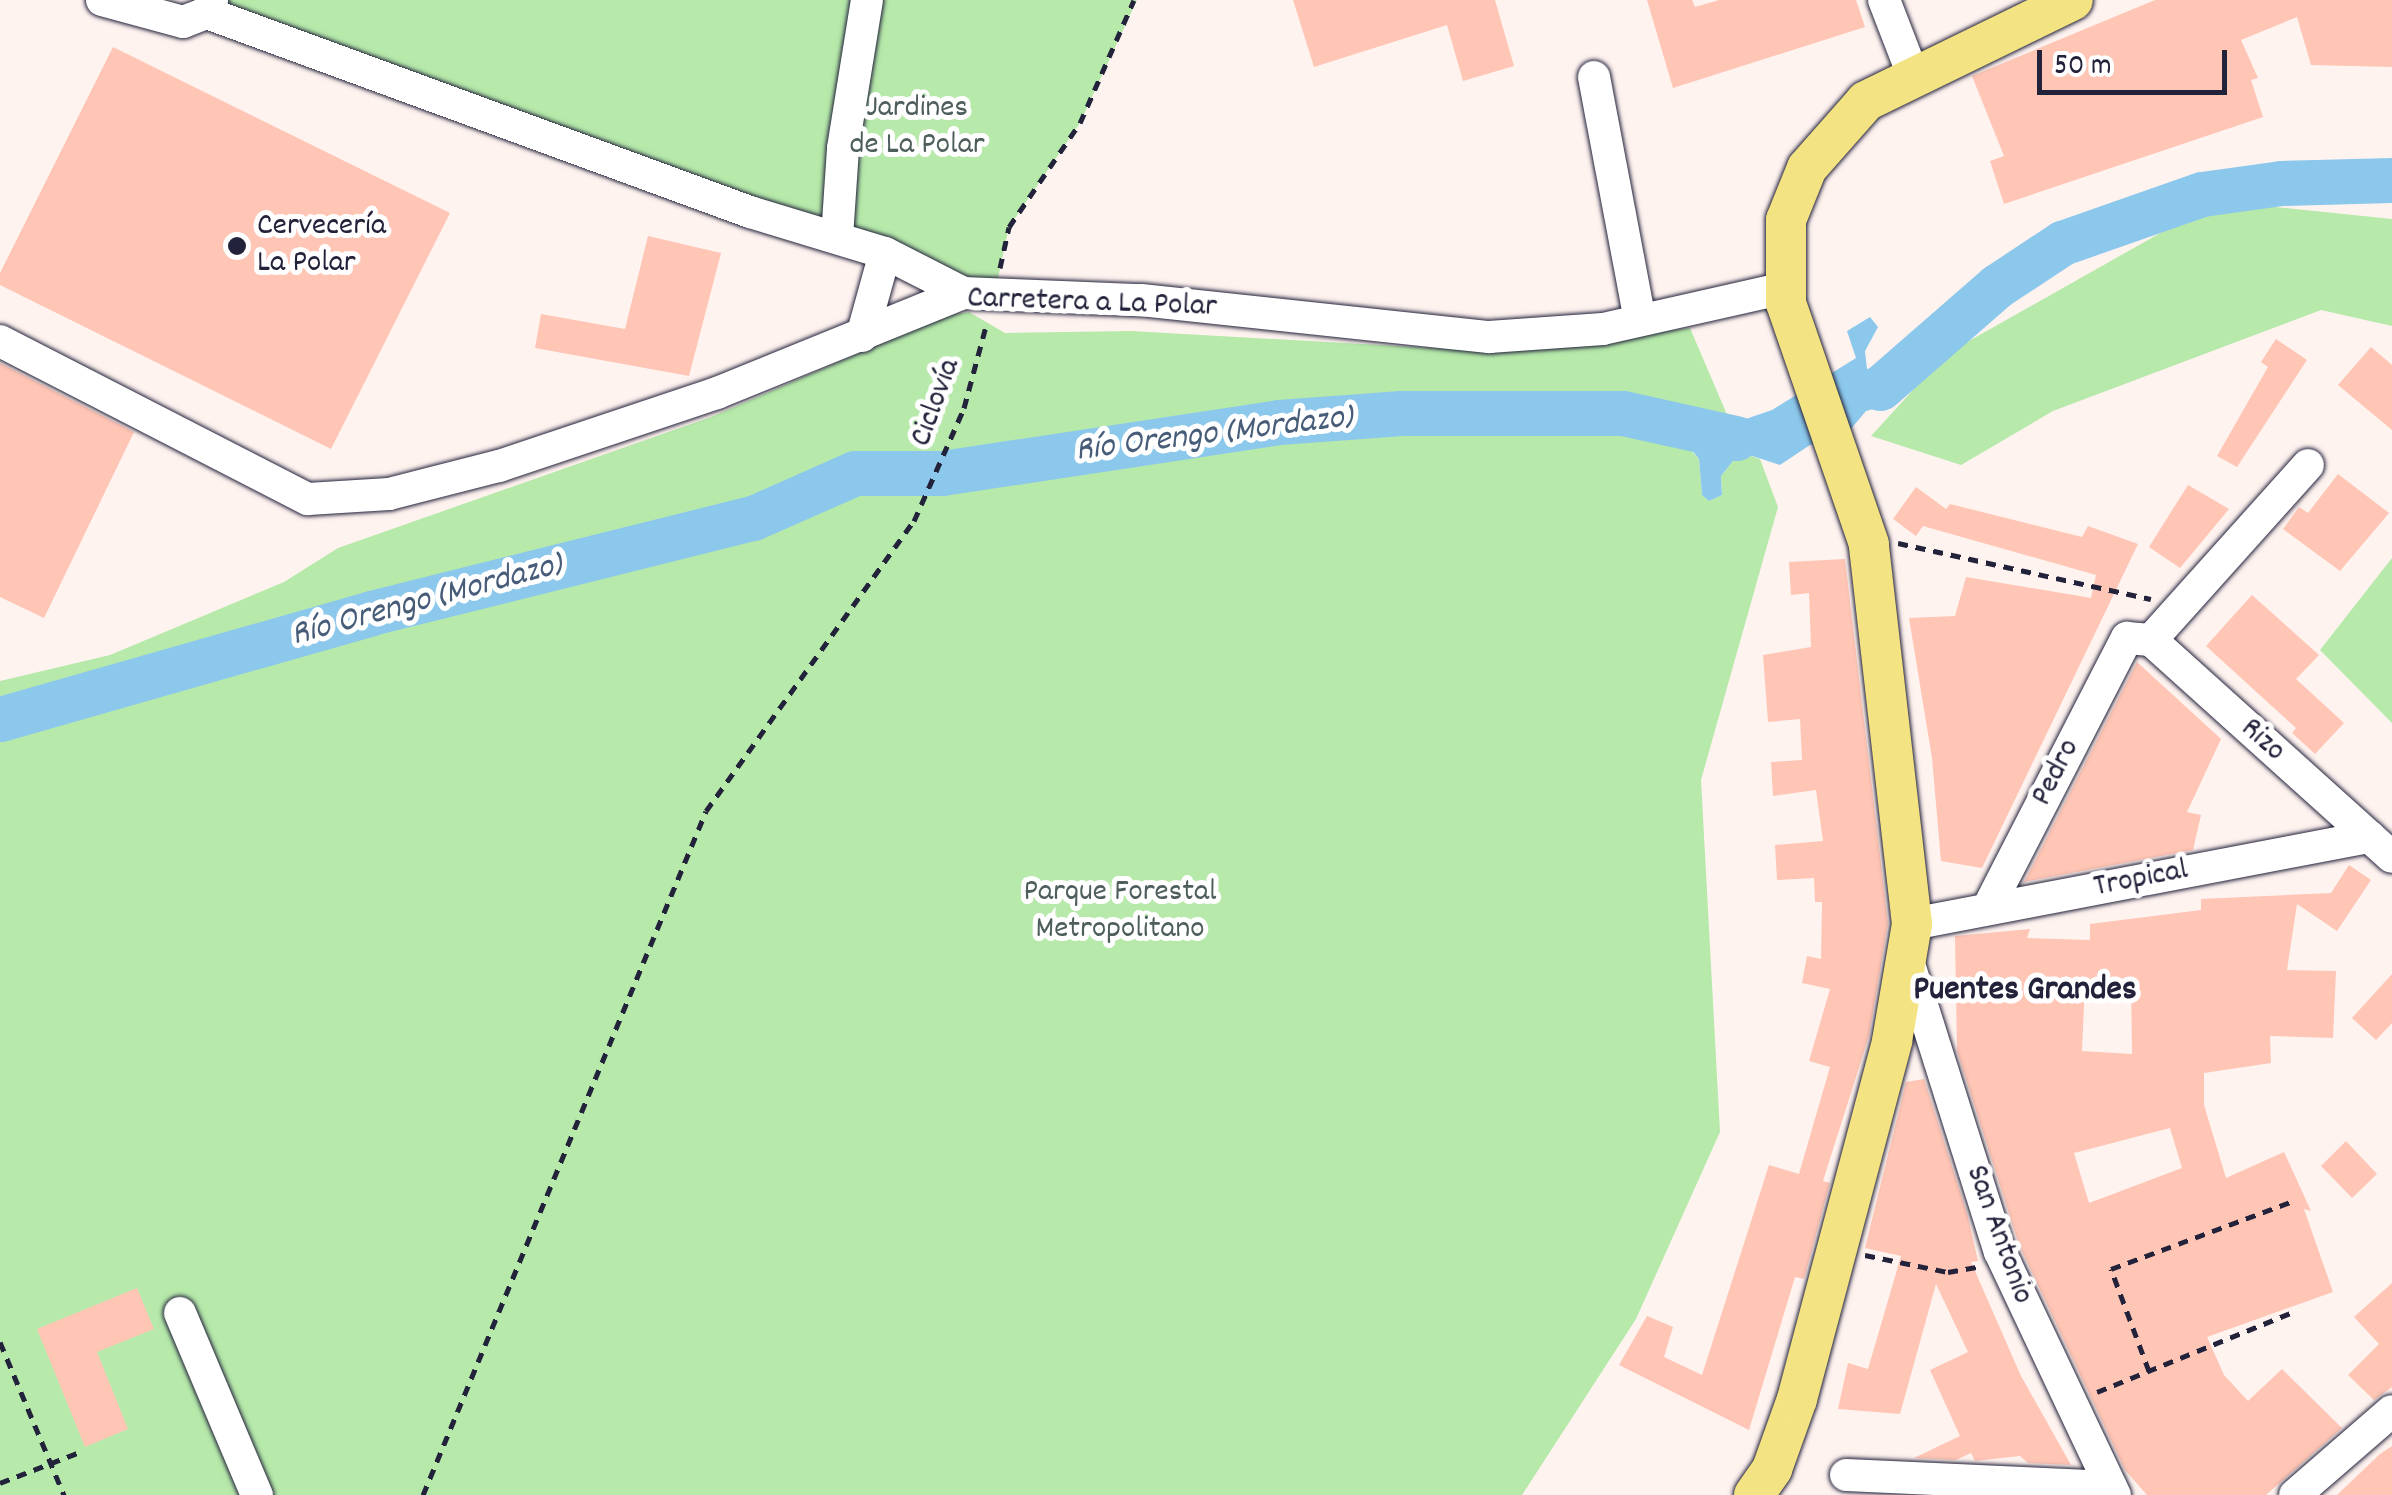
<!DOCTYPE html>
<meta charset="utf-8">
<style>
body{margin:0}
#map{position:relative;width:2392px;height:1495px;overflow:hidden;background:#fff3f0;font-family:Dekko,sans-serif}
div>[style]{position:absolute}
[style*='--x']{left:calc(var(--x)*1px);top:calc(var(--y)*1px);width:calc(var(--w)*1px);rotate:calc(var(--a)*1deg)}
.green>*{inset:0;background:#b6e9aa}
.water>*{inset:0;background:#8cc8ec}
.river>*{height:45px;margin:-22.5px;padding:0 22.5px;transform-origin:22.5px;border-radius:22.5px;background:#8cc8ec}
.building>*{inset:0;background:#ffc5b5}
.path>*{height:5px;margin-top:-2.5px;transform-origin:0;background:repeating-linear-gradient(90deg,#22223b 0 10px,transparent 0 18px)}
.roads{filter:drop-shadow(0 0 2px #22223b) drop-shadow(0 0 2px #22223b)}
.minor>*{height:32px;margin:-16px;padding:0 16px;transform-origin:16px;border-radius:16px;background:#fff}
.major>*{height:40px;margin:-20px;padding:0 20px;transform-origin:20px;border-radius:20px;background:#f4e382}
.dots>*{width:28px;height:28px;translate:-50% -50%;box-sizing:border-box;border:5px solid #fff;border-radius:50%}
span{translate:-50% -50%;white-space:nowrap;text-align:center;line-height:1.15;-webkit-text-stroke:10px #fff;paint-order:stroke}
.park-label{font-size:32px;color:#4e5e5c}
.poi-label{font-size:32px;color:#22223b}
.left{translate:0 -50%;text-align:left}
.street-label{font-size:32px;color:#22223b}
.water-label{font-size:35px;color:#475c79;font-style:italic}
.neighbourhood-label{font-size:35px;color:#22223b;font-weight:700}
.scale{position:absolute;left:2037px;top:50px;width:190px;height:45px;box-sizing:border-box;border:5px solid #22223b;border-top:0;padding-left:12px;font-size:30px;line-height:35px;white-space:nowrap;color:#22223b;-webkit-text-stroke:8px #fff;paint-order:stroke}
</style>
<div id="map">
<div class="green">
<div style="clip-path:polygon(212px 0,1137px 0,1080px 123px,1009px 227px,994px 297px)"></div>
<div style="clip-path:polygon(2217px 201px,2392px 219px,2392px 326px,2321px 310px,2053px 411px,1961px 465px,1871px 436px,1946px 354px)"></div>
<div style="clip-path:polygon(969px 312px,1005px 333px,1131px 331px,1486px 351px,1690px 328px,1731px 424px,1711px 427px,1685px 444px,1699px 459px,1702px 495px,1709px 501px,1722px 495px,1721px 476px,1740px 452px,1760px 459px,1778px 507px,1701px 780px,1720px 1132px,1636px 1319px,1522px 1495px,0 1495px,0 681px,110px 655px,284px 582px,338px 548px,711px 417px,948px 315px)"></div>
<div style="clip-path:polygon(2392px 558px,2392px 723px,2320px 650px)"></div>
</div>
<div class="water">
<div style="clip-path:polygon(1870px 317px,1878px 327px,1865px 351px,1867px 369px,1894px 363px,1912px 339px,1935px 361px,1898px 402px,1866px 411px,1845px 436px,1810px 445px,1780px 465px,1740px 452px,1721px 476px,1722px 495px,1709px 501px,1702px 495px,1699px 459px,1674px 428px,1731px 424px,1772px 410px,1856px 358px,1847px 331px)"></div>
</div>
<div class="river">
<div style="--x:1880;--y:388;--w:155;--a:-41.1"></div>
<div style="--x:1997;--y:286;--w:78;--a:-33.5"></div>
<div style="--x:2062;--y:243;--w:148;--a:-19.3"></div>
<div style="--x:2202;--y:194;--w:80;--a:-7.9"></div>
<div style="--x:2281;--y:183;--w:111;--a:-1.5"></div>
<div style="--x:0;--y:719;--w:386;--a:-15.9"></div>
<div style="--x:371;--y:613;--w:394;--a:-14"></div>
<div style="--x:753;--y:518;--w:111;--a:-23.8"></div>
<div style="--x:855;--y:473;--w:87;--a:0"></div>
<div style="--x:942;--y:473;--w:341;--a:-8.6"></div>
<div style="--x:1279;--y:422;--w:123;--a:-4.2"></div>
<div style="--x:1402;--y:413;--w:221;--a:0"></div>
<div style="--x:1623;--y:413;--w:116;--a:12.5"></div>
</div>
<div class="building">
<div style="clip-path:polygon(1293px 0,1495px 0,1514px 66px,1463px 81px,1447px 25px,1314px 67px)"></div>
<div style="clip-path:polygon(1647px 0,1692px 0,1695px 7px,1719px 0,1856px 0,1865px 27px,1673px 88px)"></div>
<div style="clip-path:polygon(2155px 0,2392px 0,2392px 67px,2311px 65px,2297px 17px,2241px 40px,2258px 78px,2251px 80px,2263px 117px,2004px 204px,1990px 161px,2004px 156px,1972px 76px)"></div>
<div style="clip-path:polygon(113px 47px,450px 213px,331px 449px,0 285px,0 273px)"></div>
<div style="clip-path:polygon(648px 236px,721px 253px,689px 376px,535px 348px,541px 314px,625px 329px)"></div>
<div style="clip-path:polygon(2276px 339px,2307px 360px,2237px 467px,2217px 456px,2268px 367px,2261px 362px)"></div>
<div style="clip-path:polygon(2371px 347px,2392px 365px,2392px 430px,2338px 385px)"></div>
<div style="clip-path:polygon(0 363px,134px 432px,44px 618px,0 597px)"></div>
<div style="clip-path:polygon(2338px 474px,2389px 513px,2340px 571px,2283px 529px,2299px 507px,2308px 513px)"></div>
<div style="clip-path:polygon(2188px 485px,2229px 509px,2180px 568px,2149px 547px)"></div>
<div style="clip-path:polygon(1916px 487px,1946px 509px,1950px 504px,2082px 537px,2088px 526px,2138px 544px,1982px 868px,1941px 861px,1932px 758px,1909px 618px,1955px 616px,1966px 577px,2091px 598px,2096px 575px,1923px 526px,1916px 536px,1893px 519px)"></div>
<div style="clip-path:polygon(1845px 559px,1888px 923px,1869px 1036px,1823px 1181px,1830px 1183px,1804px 1279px,1795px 1277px,1749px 1430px,1619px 1365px,1647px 1316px,1673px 1327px,1664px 1357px,1702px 1375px,1769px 1165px,1799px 1174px,1830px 1067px,1809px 1061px,1830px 989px,1802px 983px,1807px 956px,1821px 959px,1822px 902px,1815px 902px,1814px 878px,1777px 880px,1775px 845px,1823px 841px,1816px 790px,1773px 796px,1771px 762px,1802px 760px,1800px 719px,1768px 722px,1763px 655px,1811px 647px,1809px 593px,1791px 595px,1789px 562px)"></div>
<div style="clip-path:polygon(2252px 595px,2319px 655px,2296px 679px,2344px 723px,2315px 754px,2292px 733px,2296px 728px,2206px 646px)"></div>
<div style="clip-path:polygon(2137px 662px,2221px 739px,2187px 812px,2201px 815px,2193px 850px,2024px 882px)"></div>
<div style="clip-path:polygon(evenodd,2349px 865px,2371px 880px,2337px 931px,2297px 904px,2287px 970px,2336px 971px,2333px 1038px,2270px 1036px,2271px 1063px,2204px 1073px,2204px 1105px,2226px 1178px,2284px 1152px,2311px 1211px,2304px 1209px,2333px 1292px,2207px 1337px,2224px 1375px,2248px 1401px,2282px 1369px,2342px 1428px,2266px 1495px,2147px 1495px,2125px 1470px,2019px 1245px,1957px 1051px,1955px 936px,2030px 929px,2027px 938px,2090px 940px,2090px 924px,2201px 910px,2201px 899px,2331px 893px,2349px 865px,2085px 982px,2131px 982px,2132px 1054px,2082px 1051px,2085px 982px,2349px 865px,2170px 1128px,2182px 1168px,2089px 1203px,2074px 1153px,2170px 1128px)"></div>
<div style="clip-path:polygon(2392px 974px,2392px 1023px,2376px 1040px,2352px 1018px)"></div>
<div style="clip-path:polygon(1924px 1079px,1967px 1213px,1978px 1261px,1971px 1262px,2021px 1376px,2071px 1465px,2028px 1463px,2020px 1456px,1975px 1461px,1971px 1453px,1956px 1460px,1914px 1458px,1960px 1436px,1930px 1370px,1968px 1352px,1936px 1284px,1900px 1414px,1838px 1409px,1848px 1363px,1868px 1369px,1901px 1256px,1865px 1248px,1906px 1082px)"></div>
<div style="clip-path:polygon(2346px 1141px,2377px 1174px,2352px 1198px,2321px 1166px)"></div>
<div style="clip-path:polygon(2392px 1283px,2392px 1387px,2374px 1400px,2348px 1375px,2379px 1344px,2354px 1317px)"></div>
<div style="clip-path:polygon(137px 1288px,154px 1329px,97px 1352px,128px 1429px,85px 1447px,37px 1329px)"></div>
<div style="clip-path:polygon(2392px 1446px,2392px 1495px,2337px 1495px,2380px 1454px)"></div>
</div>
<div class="path">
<div style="--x:1000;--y:268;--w:42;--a:-77.6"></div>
<div style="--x:1009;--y:227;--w:126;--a:-55.7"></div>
<div style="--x:1080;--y:123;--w:134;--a:-66.3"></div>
<div style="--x:1898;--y:543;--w:259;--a:12.5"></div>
<div style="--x:1865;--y:1255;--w:85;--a:11.6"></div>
<div style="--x:1948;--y:1272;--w:29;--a:-10"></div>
<div style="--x:0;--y:1342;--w:166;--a:67.3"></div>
<div style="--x:2149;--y:1371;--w:109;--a:-110.4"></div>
<div style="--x:2111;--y:1269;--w:194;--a:-20.5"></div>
<div style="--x:2097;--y:1392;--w:212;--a:-22.2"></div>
<div style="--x:0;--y:1483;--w:86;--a:-21.2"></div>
<div style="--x:423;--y:1495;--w:740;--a:-67.52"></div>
<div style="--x:706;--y:811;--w:357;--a:-54.4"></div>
<div style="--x:914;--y:521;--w:124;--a:-66.1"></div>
<div style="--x:964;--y:408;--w:89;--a:-75"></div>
</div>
<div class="roads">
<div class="minor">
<div style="--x:102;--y:0;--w:84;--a:15.2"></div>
<div style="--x:183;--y:22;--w:26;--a:-21"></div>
<div style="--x:212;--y:0;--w:14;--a:111"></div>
<div style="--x:207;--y:13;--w:578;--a:20.13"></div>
<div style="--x:750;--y:212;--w:141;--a:16.9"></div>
<div style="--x:885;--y:253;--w:88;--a:27.1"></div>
<div style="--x:1884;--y:0;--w:80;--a:68.9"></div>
<div style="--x:1594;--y:77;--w:247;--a:79.3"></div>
<div style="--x:837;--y:237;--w:89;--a:-86.1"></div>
<div style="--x:843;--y:148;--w:150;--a:-80.8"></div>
<div style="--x:862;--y:336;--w:86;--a:-74.5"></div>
<div style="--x:0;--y:341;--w:346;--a:27.2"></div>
<div style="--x:308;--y:499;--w:81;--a:-3.5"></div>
<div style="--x:389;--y:494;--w:114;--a:-14.3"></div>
<div style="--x:499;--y:466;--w:230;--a:-18.5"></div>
<div style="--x:717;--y:393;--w:266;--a:-22.1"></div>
<div style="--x:963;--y:293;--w:178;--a:2.3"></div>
<div style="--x:1141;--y:300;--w:350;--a:6.1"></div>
<div style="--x:1489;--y:337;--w:114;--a:-4"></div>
<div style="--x:1603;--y:329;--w:187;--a:-12.7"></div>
<div style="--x:2151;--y:640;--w:235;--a:-48.1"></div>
<div style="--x:1988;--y:908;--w:304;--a:-62.8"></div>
<div style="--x:2127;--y:638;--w:24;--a:5"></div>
<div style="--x:2151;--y:640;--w:324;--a:42"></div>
<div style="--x:1912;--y:924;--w:466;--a:-10.8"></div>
<div style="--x:1909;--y:964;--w:302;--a:72.5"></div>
<div style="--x:2000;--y:1252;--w:269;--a:64.7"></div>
<div style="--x:180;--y:1313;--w:198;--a:67.1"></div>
<div style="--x:1846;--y:1475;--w:265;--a:2.6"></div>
<div style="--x:2295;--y:1495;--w:128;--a:-40.9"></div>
</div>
<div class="major">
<div style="--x:1754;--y:1495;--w:32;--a:-55"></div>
<div style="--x:1772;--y:1469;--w:74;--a:-70.3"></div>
<div style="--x:1797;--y:1399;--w:370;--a:-75.1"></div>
<div style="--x:1892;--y:1041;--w:119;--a:-80.3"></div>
<div style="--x:1912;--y:924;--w:382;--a:-96.5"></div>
<div style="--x:1869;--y:544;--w:255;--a:-109"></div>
<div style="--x:1786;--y:303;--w:83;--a:-90"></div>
<div style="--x:1786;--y:220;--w:56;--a:-68"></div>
<div style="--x:1807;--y:168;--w:89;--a:-48.6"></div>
<div style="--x:1866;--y:101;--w:230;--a:-26"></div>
</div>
</div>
<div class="dots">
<div style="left:237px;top:246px;background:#22223b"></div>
</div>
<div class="park-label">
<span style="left:917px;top:128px">Jardines<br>de La Polar</span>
<span style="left:1120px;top:912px">Parque Forestal<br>Metropolitano</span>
</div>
<div class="poi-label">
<span class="left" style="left:257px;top:246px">Cervecería<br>La Polar</span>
</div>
<div class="street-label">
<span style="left:1092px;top:304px;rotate:2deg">Carretera a La Polar</span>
<span style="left:937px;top:403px;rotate:-70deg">Ciclovía</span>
<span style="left:2262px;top:741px;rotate:42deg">Rizo</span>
<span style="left:2057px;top:773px;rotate:-63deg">Pedro</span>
<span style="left:2141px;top:880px;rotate:-11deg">Tropical</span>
<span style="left:1998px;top:1235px;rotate:70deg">San Antonio</span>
</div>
<div class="water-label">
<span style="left:1214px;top:435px;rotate:-7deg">Río Orengo (Mordazo)</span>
<span style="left:427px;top:601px;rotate:-15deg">Río Orengo (Mordazo)</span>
</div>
<div class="neighbourhood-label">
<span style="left:2025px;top:991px">Puentes Grandes</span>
</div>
<div class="scale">50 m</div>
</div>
